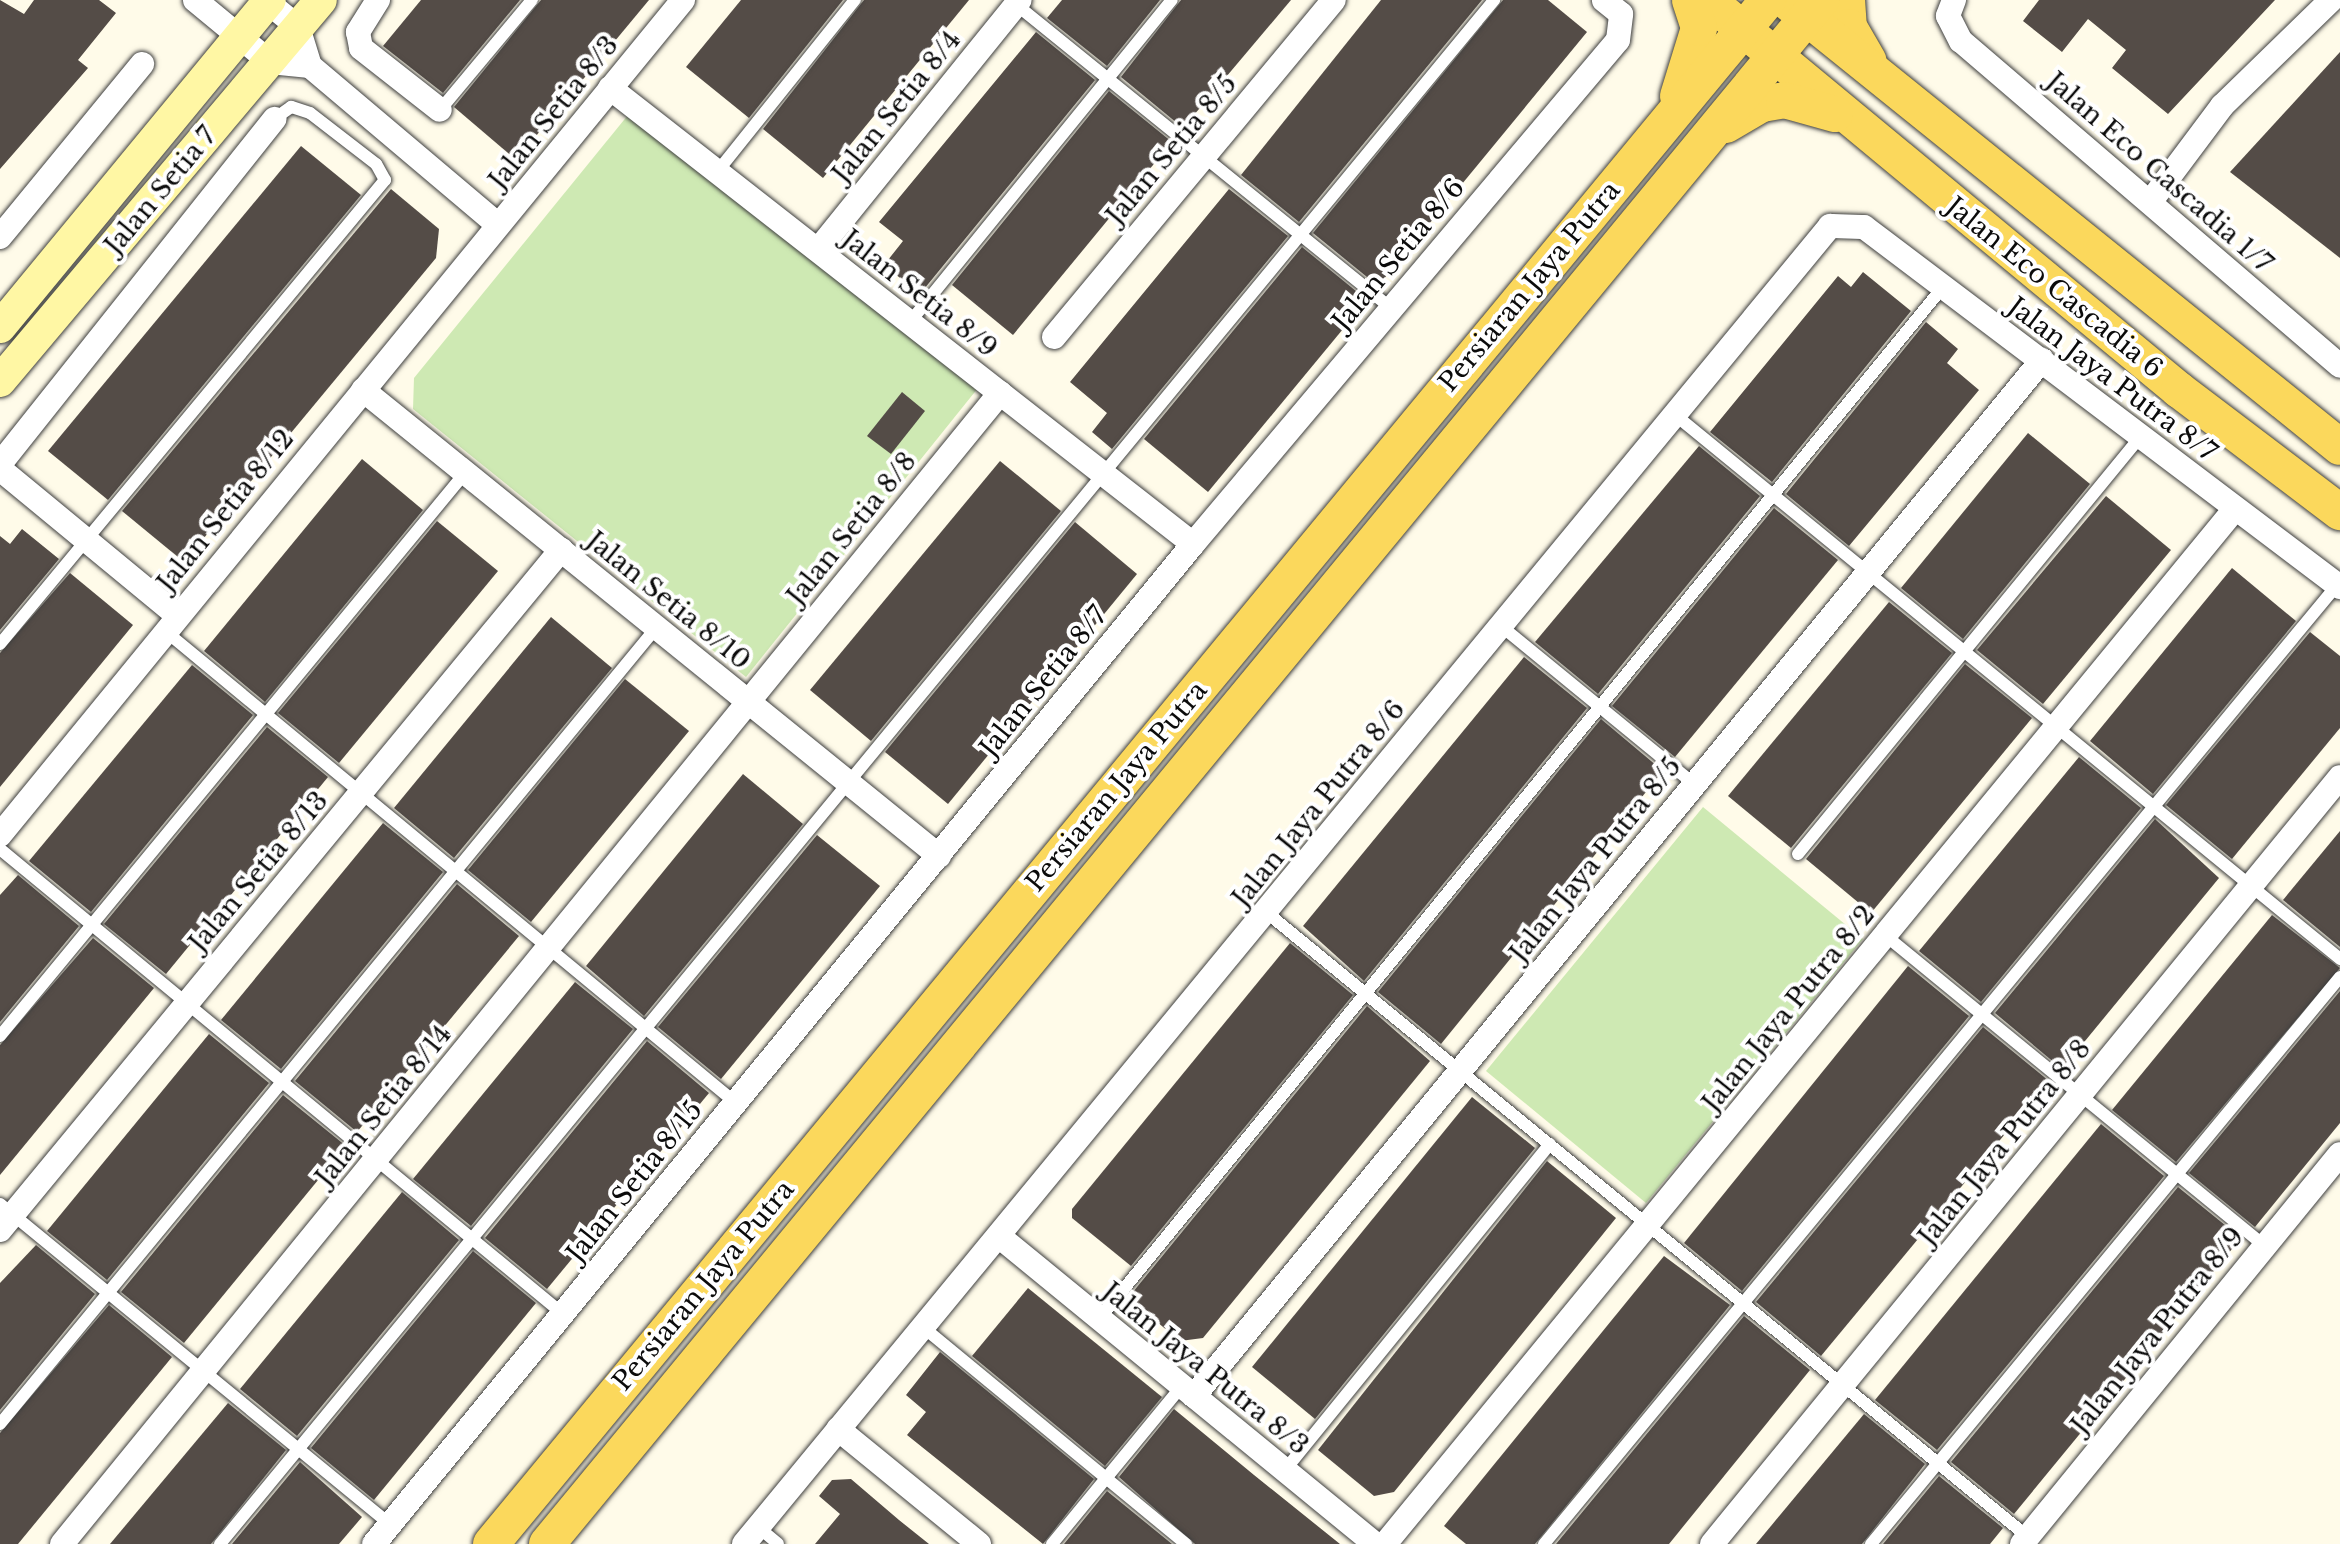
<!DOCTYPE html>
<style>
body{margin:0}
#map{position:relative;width:2340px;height:1544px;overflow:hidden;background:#fffbe9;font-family:"Libre Baskerville",serif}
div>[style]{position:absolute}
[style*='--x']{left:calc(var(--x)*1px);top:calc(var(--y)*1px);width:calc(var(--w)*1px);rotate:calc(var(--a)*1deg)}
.green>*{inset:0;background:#cee9b3}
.building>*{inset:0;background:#544c47}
.roads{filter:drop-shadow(0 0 2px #3e3e3e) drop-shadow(0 0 2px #3e3e3e)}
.lane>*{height:12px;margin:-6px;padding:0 6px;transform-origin:6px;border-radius:6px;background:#fff}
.street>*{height:24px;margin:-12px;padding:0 12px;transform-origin:12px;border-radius:12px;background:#fff}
.secondary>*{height:32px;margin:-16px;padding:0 16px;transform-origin:16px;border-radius:16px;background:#fff7a4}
.primary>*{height:36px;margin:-18px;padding:0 18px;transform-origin:18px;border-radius:18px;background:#fbd85c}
span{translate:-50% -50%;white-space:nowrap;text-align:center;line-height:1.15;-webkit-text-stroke:8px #fff;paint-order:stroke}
.street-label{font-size:26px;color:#0b0b0b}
</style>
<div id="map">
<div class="green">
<div style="clip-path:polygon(628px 115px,978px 388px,746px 677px,413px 409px,414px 378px)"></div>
<div style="clip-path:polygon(1703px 807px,1863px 939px,1646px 1203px,1486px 1071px)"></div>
</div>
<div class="building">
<div style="clip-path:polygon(0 0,24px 14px,34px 0,99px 0,116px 13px,78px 60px,88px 68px,0 169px)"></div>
<div style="clip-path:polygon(421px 0,520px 0,443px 93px,383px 46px)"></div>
<div style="clip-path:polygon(541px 0,649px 0,516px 160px,454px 107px)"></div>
<div style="clip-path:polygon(741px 0,843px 0,749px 118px,686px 67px)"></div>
<div style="clip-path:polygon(864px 0,969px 0,823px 178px,763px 129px)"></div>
<div style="clip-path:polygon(1062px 0,1160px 0,1107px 66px,1047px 18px)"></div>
<div style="clip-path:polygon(1181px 0,1291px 0,1183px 128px,1121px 77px)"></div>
<div style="clip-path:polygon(1381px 0,1482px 0,1299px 222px,1241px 175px)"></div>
<div style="clip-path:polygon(1503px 0,1548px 0,1587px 32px,1378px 286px,1313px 233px)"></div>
<div style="clip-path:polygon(2039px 0,2275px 0,2168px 114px,2112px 68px,2126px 50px,2088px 19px,2062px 52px,2023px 21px)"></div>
<div style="clip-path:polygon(1036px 32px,1095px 80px,920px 294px,884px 265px,903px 241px,879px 222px)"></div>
<div style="clip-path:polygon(2340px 52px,2340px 258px,2230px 172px)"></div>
<div style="clip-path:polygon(1109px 91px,1172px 142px,1013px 335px,952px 285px)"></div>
<div style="clip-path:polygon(301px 146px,361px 195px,108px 500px,48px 451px)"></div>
<div style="clip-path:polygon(391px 189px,439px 229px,436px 258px,184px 562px,122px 511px)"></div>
<div style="clip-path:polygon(1229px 189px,1288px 236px,1112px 449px,1092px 432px,1107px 413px,1070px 382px)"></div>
<div style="clip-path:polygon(1302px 247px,1367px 300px,1208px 492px,1144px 439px)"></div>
<div style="clip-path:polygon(1863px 272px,1911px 311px,1772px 482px,1710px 432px,1838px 276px,1851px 287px)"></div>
<div style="clip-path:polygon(1926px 322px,1958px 349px,1947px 363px,1979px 390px,1849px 546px,1786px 494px)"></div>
<div style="clip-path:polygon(902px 392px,925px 411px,891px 454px,867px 436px)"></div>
<div style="clip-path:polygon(2028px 433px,2090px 484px,1963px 639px,1901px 588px)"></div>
<div style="clip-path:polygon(1699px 446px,1760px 496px,1598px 694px,1535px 642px)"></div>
<div style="clip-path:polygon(362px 459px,423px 510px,265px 702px,204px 651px)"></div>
<div style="clip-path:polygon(1000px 461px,1061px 511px,871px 741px,810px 690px)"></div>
<div style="clip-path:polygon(2106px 496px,2171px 550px,2043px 704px,1977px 650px)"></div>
<div style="clip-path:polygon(1774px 508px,1838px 560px,1675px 757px,1612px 706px)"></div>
<div style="clip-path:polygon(437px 521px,498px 571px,339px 763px,278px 713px)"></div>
<div style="clip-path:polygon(1075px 522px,1137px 574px,948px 804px,885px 752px)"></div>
<div style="clip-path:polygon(22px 529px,59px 559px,0 630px,0 536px,10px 544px)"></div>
<div style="clip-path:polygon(2232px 568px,2296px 621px,2153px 794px,2090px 741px)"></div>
<div style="clip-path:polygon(70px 573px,133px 625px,0 787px,0 653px)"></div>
<div style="clip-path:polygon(1889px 602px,1952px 653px,1791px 848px,1728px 796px)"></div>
<div style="clip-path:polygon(551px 617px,612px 668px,454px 858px,394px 808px)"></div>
<div style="clip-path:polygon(2310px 632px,2340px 656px,2340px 728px,2232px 859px,2166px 805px)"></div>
<div style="clip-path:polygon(1524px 657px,1587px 708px,1364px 981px,1303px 926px)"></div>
<div style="clip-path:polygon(1965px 664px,2032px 718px,1871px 913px,1806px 859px)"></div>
<div style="clip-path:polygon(192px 665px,253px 715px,91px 912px,29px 861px)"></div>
<div style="clip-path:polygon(625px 679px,689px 731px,531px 922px,468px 870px)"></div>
<div style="clip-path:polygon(1601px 719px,1663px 771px,1441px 1044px,1378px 992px)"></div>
<div style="clip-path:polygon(267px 727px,328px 777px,166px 974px,104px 924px)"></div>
<div style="clip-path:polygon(2079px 757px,2141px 808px,1981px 1002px,1919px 951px)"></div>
<div style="clip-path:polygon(743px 774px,803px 824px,644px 1016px,586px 966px)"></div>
<div style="clip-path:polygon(2155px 819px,2219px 878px,2062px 1069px,1995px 1013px)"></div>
<div style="clip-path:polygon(383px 823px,443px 872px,281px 1069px,221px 1020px)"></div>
<div style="clip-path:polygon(2340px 831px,2340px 947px,2283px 900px)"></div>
<div style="clip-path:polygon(817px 835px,880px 886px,721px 1079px,658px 1027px)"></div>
<div style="clip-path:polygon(18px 875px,79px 926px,0 1022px,0 895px)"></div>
<div style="clip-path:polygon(457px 884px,519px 936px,357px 1132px,295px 1081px)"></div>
<div style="clip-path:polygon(2272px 915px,2340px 968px,2176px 1162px,2112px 1110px)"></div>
<div style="clip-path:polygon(93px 938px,154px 988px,0 1175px,0 1045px)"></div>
<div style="clip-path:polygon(1290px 943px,1353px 995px,1131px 1266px,1072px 1218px,1072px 1209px)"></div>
<div style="clip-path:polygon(1908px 966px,1969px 1016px,1742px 1291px,1684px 1243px)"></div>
<div style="clip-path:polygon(575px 982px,633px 1029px,471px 1226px,413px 1179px)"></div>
<div style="clip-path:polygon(2340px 991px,2340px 1123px,2255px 1227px,2189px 1173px)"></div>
<div style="clip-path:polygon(1367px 1006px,1430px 1061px,1203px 1338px,1180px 1341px,1128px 1298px)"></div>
<div style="clip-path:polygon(1983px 1027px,2049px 1081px,1821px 1356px,1756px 1302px)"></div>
<div style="clip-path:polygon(209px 1034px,269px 1083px,107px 1280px,47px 1231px)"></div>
<div style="clip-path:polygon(647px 1041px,709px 1093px,547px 1289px,485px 1238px)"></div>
<div style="clip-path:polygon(283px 1095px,346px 1146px,184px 1343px,121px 1292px)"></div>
<div style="clip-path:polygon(1472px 1097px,1535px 1148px,1315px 1419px,1252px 1367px)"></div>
<div style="clip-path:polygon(2101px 1124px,2164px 1176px,1937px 1450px,1875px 1400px)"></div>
<div style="clip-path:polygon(1547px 1161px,1616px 1218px,1394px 1492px,1374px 1496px,1318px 1450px)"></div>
<div style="clip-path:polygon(2178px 1187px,2241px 1238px,2014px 1514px,1951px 1462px)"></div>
<div style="clip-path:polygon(402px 1192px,459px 1240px,297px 1436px,240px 1389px)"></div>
<div style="clip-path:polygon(36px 1245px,95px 1294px,0 1410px,0 1283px)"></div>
<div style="clip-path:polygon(473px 1251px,536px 1303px,374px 1500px,311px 1448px)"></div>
<div style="clip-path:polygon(1664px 1256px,1730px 1305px,1535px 1544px,1466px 1544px,1444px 1526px)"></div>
<div style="clip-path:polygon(1028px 1288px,1162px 1397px,1105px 1466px,972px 1356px)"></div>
<div style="clip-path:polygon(109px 1305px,172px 1357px,18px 1544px,0 1544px,0 1433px)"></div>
<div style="clip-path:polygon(1744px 1316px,1810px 1370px,1669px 1544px,1556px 1544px)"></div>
<div style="clip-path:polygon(940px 1352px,1094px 1479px,1043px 1544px,907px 1435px,926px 1412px,906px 1395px)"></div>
<div style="clip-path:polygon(228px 1403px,286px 1450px,211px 1544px,110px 1544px)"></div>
<div style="clip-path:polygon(1174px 1409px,1254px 1475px,1340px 1544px,1195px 1544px,1119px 1477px)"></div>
<div style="clip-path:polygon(1864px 1414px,1925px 1464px,1862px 1544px,1756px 1544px)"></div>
<div style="clip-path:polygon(300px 1462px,362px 1517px,339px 1544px,232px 1544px)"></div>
<div style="clip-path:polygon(1939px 1476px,2003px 1528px,1990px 1544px,1883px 1544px)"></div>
<div style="clip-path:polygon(851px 1479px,899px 1520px,929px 1544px,815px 1544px,840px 1514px,819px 1496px,832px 1480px)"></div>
<div style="clip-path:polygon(1107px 1491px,1172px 1544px,1064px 1544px)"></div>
</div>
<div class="roads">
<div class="lane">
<div style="--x:1013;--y:2;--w:486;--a:39"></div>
<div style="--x:440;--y:110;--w:143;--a:-50.1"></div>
<div style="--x:717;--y:172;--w:221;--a:-51.3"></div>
<div style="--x:910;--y:322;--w:415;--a:-50.9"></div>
<div style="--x:1674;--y:414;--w:861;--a:39.29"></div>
<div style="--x:1501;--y:626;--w:249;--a:39.3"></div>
<div style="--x:164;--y:630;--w:742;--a:39.59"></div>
<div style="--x:0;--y:644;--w:603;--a:-50.32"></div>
<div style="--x:385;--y:180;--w:18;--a:-119"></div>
<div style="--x:376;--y:164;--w:83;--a:-142.3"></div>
<div style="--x:310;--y:113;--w:20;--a:-162"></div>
<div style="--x:291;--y:107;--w:21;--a:145"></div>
<div style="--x:0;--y:849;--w:730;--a:39.55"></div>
<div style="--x:1798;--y:854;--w:541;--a:-50.63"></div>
<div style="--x:1266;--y:912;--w:986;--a:39.36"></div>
<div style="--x:1886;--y:936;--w:487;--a:39.3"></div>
<div style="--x:0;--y:1036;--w:730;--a:-50.45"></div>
<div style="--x:0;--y:1204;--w:506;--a:39.39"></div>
<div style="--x:1100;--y:1318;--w:1330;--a:-50.73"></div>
<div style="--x:924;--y:1328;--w:340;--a:39.5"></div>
<div style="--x:0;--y:1424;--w:1031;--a:-50.51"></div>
<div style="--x:1285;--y:1470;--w:420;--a:-50.9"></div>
<div style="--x:758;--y:1527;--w:26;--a:40"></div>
<div style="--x:220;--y:1544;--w:2002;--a:-50.47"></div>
<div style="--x:1052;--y:1544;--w:205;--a:-50.6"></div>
<div style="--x:1544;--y:1544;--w:1244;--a:-50.41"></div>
<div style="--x:1871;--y:1544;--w:736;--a:-50.4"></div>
</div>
<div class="street">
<div style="--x:195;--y:0;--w:97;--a:39.6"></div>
<div style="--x:270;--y:62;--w:40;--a:5.7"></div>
<div style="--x:265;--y:0;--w:43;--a:39.3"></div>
<div style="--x:298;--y:27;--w:41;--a:72.9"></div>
<div style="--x:310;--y:66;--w:246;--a:40.2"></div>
<div style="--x:378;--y:0;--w:38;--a:122"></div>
<div style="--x:358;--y:32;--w:16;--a:79"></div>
<div style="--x:361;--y:48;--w:100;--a:38.1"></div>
<div style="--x:1954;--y:0;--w:17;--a:111"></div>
<div style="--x:1948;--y:16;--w:28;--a:63"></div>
<div style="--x:1961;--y:41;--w:499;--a:40.6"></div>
<div style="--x:610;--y:88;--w:740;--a:38.03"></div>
<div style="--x:2151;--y:201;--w:119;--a:-53.2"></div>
<div style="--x:2222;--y:106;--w:152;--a:-44.2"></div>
<div style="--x:0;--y:237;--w:224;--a:-50.6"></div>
<div style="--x:818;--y:250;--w:321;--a:-51.1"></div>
<div style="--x:1054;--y:337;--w:438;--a:-50.3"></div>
<div style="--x:363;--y:390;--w:741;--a:38.97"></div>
<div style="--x:0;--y:464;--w:441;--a:-51.5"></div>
<div style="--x:0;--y:469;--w:229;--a:39.5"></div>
<div style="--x:0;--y:835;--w:1079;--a:-50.72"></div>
<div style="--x:0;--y:1230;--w:882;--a:-50.48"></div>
<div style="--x:1000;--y:1237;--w:485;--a:39.3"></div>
<div style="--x:1194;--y:1396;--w:1339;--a:-50.7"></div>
<div style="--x:838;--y:1429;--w:182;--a:39.2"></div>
<div style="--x:62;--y:1544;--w:1485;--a:-50.82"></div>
<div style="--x:374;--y:1544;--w:1293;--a:-50.68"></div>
<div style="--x:1193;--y:544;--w:659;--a:-49.86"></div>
<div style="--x:1618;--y:40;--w:26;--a:-83"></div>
<div style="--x:1621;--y:14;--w:22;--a:-141"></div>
<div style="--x:744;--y:1544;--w:1708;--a:-50.51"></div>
<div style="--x:1830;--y:226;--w:34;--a:2"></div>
<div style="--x:1864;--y:227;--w:597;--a:37.1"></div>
<div style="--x:1385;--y:1544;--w:1339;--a:-50.61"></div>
<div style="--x:1712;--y:1544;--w:991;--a:-50.69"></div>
<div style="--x:2022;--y:1544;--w:503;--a:-50.81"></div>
</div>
<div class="secondary">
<div style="--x:0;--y:327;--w:424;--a:-50.5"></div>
<div style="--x:0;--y:381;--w:498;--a:-49.9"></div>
</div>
<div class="primary">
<div style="--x:1708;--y:0;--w:612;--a:39.63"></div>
<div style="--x:2179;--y:390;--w:202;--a:37.2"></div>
<div style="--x:1847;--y:0;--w:27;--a:86"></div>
<div style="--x:1849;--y:27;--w:39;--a:60"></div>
<div style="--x:1790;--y:4;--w:706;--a:38.85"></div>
<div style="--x:1678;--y:96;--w:71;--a:-72.8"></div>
<div style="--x:1699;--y:28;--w:29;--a:-108"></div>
<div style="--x:1726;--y:125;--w:42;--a:-30.3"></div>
<div style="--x:1762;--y:104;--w:22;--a:-10"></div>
<div style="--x:1784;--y:100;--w:53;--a:15.4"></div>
<div style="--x:491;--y:1544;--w:2004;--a:-50.41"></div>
<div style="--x:547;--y:1544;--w:2002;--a:-50.47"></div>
</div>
</div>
<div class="street-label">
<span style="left:897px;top:107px;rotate:-51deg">Jalan Setia 8/4</span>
<span style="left:554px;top:113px;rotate:-51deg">Jalan Setia 8/3</span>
<span style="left:1172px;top:150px;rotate:-50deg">Jalan Setia 8/5</span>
<span style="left:2159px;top:173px;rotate:41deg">Jalan Eco Cascadia 1/7</span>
<span style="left:161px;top:191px;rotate:-50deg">Jalan Setia 7</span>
<span style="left:1399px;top:255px;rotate:-50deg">Jalan Setia 8/6</span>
<span style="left:1530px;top:287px;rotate:-50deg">Persiaran Jaya Putra</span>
<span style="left:2054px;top:288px;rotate:39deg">Jalan Eco Cascadia 6</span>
<span style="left:919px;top:294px;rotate:38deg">Jalan Setia 8/9</span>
<span style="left:2112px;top:380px;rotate:37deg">Jalan Jaya Putra 8/7</span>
<span style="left:226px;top:511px;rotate:-51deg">Jalan Setia 8/12</span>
<span style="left:852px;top:529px;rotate:-51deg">Jalan Setia 8/8</span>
<span style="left:668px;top:601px;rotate:39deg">Jalan Setia 8/10</span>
<span style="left:1044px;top:682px;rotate:-51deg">Jalan Setia 8/7</span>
<span style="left:1117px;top:787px;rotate:-50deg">Persiaran Jaya Putra</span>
<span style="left:1319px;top:804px;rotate:-51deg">Jalan Jaya Putra 8/6</span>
<span style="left:1596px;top:860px;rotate:-51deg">Jalan Jaya Putra 8/5</span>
<span style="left:259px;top:872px;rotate:-50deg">Jalan Setia 8/13</span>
<span style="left:1789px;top:1009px;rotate:-51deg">Jalan Jaya Putra 8/2</span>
<span style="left:384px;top:1106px;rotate:-51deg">Jalan Setia 8/14</span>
<span style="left:2005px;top:1143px;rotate:-51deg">Jalan Jaya Putra 8/8</span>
<span style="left:635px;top:1182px;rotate:-51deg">Jalan Setia 8/15</span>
<span style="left:704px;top:1286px;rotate:-50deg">Persiaran Jaya Putra</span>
<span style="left:2158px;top:1331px;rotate:-51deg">Jalan Jaya Putra 8/9</span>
<span style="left:1205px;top:1369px;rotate:39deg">Jalan Jaya Putra 8/3</span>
</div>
</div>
